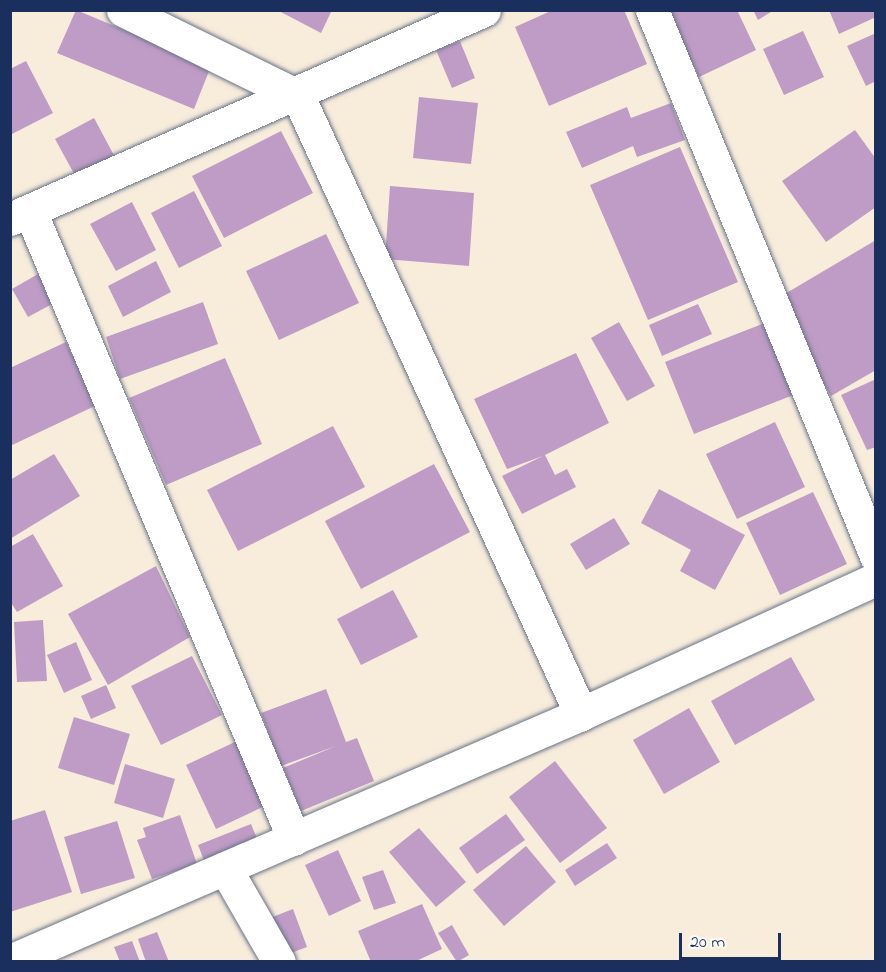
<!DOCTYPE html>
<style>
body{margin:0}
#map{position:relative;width:886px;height:972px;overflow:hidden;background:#f8eddb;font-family:"Indie Flower",sans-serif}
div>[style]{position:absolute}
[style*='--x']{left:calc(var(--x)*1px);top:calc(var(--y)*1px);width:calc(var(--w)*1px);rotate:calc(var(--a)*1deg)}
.building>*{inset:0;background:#bf9cc5}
.roads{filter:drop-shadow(0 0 2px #68728a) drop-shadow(0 0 2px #68728a)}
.minor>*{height:33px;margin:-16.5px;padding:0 16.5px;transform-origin:16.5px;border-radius:16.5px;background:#fff}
span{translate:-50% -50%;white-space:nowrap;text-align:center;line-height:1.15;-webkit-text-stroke:4.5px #fdfcf7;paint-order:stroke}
.frame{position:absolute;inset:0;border:12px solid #1b2f5e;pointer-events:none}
.scale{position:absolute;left:679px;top:933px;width:102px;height:27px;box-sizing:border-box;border:3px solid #1b2f5e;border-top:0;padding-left:8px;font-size:18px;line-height:21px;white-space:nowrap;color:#1b2f5e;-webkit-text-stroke:4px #fdfcf7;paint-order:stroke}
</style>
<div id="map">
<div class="building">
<div style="clip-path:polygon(76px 10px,211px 66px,194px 109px,57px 53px)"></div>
<div style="clip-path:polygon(277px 10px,332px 10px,321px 33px)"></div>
<div style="clip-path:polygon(553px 10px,624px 10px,647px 64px,549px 106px,515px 27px)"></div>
<div style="clip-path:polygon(667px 10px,737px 10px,756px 50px,699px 77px)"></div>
<div style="clip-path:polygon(753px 10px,774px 10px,758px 20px)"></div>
<div style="clip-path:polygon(829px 10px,876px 10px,876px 17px,839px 34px)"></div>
<div style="clip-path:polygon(803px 31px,824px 77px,784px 95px,763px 49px)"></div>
<div style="clip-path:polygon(876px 33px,876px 81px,866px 86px,847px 46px)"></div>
<div style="clip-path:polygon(460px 41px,475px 78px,452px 88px,436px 50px)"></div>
<div style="clip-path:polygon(26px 61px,53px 113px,10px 135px,10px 69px)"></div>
<div style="clip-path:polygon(419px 97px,478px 103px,471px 164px,413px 158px)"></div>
<div style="clip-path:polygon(671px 103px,685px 140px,637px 157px,633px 146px,582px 168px,566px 132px,627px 107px,631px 118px)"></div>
<div style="clip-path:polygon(94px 118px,116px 159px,77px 179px,55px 139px)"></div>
<div style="clip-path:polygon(855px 130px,876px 159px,876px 207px,826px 242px,782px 181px)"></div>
<div style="clip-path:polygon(281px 131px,313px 193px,224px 238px,192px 176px)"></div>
<div style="clip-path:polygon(680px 147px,738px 282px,648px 320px,590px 185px)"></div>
<div style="clip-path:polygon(390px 186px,474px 193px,469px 266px,385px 259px)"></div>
<div style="clip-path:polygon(194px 191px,222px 246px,179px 268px,151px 213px)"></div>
<div style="clip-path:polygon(132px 202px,156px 250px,116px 271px,90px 224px)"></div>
<div style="clip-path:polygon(326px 234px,359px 303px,279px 340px,246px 271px)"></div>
<div style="clip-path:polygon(876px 240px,876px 370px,831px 396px,773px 301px)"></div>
<div style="clip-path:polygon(156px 261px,171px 292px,123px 317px,108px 286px)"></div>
<div style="clip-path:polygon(38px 274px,54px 303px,28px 317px,12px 289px)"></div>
<div style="clip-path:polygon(203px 302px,218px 344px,120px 379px,106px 337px)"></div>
<div style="clip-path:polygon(698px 304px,712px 334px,662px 356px,649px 325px)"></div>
<div style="clip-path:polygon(619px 322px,655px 386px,627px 401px,591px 338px)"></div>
<div style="clip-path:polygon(767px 322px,796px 394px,694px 434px,665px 362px)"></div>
<div style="clip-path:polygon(66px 342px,97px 405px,10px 446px,10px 368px)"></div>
<div style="clip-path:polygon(576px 353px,609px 423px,545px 455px,555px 475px,567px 469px,576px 487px,522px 514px,502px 476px,543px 456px,507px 469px,474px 399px)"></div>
<div style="clip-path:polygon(225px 358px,262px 444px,166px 485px,129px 398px)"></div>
<div style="clip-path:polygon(876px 379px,876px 447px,867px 450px,841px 395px)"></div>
<div style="clip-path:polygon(775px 422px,805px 487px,737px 519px,706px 454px)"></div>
<div style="clip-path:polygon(333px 426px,365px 487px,238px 551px,207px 490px)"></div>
<div style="clip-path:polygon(54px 454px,80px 496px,10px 539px,10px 480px)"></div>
<div style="clip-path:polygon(434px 464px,470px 532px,361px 589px,325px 521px)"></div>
<div style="clip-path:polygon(659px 489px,745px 535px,715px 590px,680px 571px,691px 550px,641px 523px)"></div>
<div style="clip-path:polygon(813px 492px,847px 564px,780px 595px,746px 523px)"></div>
<div style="clip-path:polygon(614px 518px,630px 544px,586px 570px,570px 544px)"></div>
<div style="clip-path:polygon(33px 534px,63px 586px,17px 612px,10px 601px,10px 547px)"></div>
<div style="clip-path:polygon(156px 566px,190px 637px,108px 685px,68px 614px)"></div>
<div style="clip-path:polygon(393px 590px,418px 637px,361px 665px,337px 619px)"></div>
<div style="clip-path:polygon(43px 620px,47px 681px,17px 682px,14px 622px)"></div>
<div style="clip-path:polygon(76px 642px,92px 680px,64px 693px,47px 655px)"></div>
<div style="clip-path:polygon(192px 656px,222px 715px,161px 745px,131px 686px)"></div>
<div style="clip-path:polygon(791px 657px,815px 700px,735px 745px,711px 701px)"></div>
<div style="clip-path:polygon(106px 685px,116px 708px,91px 719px,81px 696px)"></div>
<div style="clip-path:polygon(326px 689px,346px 742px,357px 738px,374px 781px,301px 811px,283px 768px,336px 746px,281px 766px,261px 713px)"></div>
<div style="clip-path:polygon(689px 708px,720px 762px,664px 794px,633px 740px)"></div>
<div style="clip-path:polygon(74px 717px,130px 734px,114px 785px,58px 768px)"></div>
<div style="clip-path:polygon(237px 741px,267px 805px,216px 829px,186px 765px)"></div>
<div style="clip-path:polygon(555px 761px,607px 828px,560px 863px,509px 797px)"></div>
<div style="clip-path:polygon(125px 764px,175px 779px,163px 818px,114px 803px)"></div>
<div style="clip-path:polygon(45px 810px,72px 892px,10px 912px,10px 821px)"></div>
<div style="clip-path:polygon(506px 814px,525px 840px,477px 874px,459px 848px)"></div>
<div style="clip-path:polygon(180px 815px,197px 864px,152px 879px,137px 840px,146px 837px,143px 828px)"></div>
<div style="clip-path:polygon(117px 821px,135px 878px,81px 894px,64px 837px)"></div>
<div style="clip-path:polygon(251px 824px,258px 841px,205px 863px,198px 845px)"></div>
<div style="clip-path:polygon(419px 828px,466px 882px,436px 907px,389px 852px)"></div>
<div style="clip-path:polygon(607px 843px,617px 858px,575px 886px,565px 870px)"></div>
<div style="clip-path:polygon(526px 846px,556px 882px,504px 926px,473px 890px)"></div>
<div style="clip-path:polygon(338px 850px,361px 901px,329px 916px,305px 865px)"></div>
<div style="clip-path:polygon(383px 870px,396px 903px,374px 910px,362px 877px)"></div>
<div style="clip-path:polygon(422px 904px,442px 949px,414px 962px,371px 962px,358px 931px)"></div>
<div style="clip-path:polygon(293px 909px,307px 947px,283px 956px,270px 918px)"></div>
<div style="clip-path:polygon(452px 925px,469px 955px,457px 962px,438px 933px)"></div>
<div style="clip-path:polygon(157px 932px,169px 962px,146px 962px,138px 939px)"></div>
<div style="clip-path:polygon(132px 941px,140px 962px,120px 962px,114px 947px)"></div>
</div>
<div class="roads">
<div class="minor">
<div style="--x:123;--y:10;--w:195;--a:26.2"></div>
<div style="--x:298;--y:96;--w:680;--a:65.4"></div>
<div style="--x:652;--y:10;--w:590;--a:67.69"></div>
<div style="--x:30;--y:211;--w:681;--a:67.2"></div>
<div style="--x:10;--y:219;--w:518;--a:-23.79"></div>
<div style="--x:225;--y:868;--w:108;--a:60.1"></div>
<div style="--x:10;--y:961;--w:622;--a:-23.39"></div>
<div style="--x:581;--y:714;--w:324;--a:-24.6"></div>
</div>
</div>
<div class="frame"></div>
<div class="scale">20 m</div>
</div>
